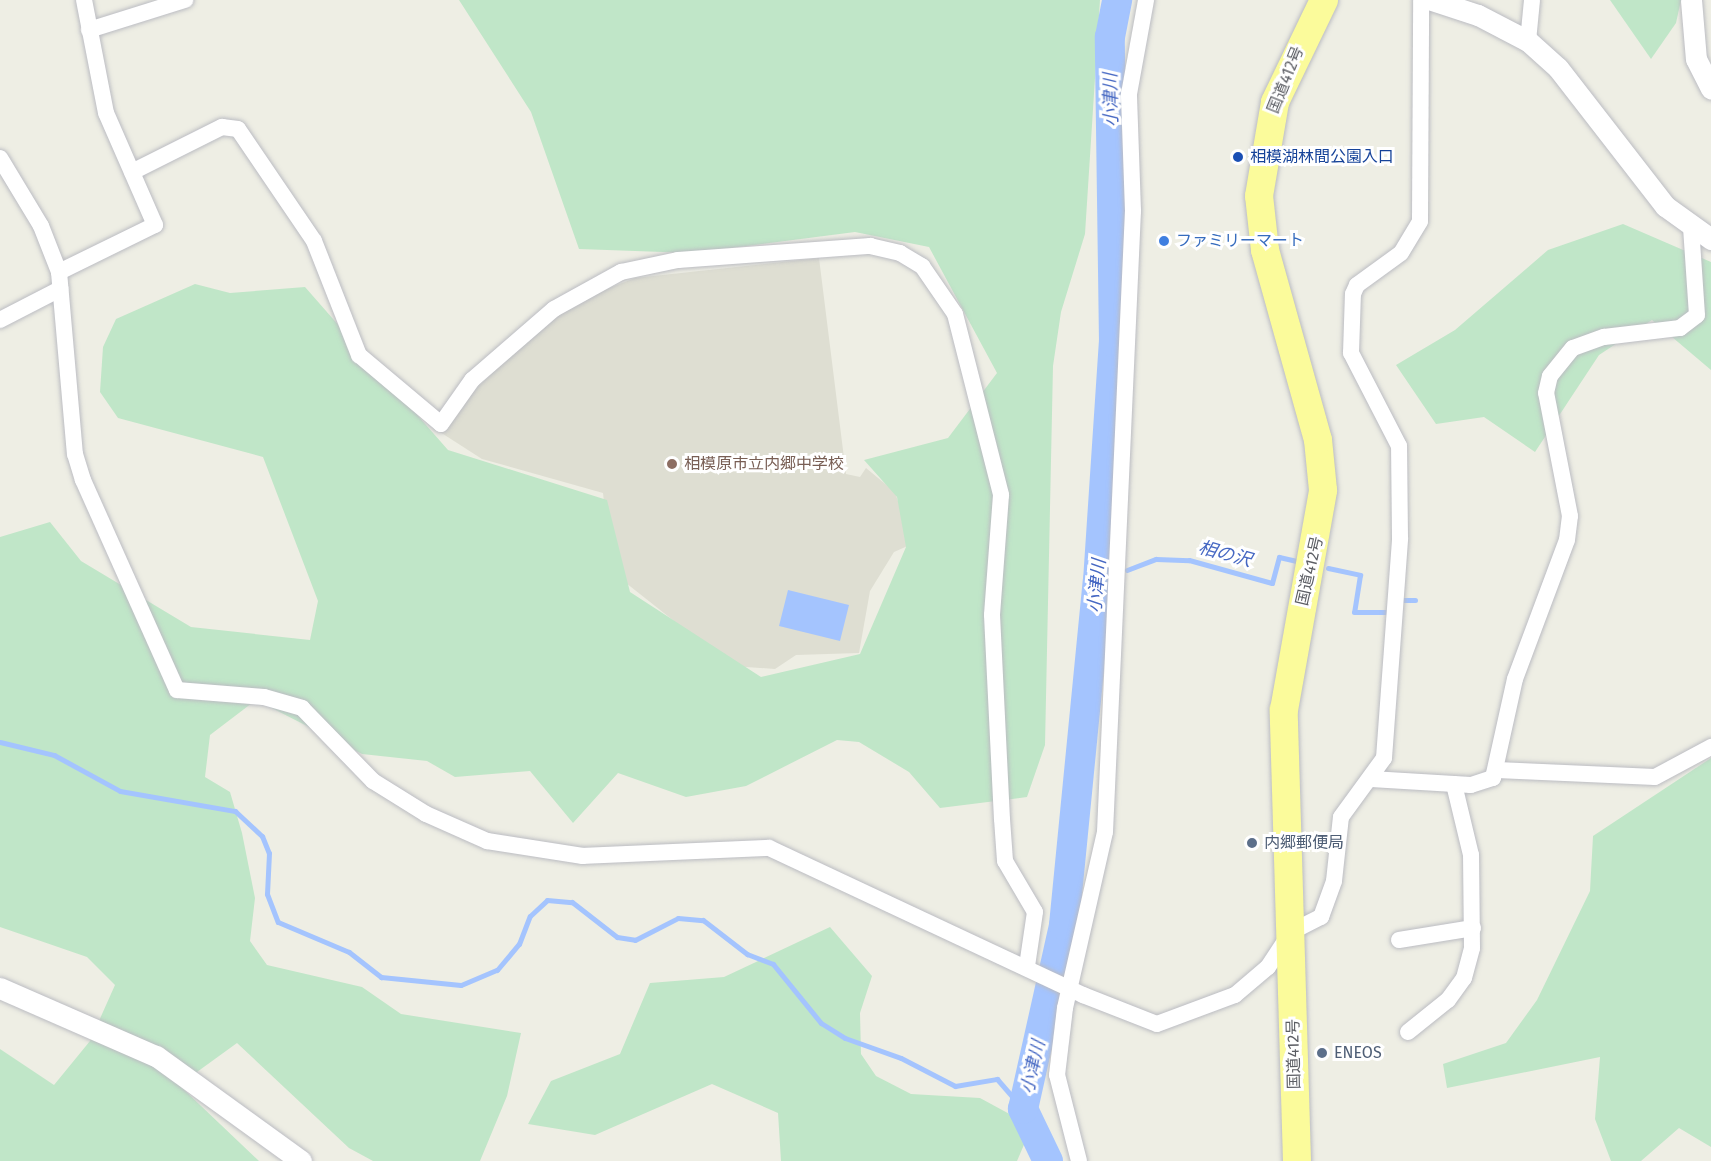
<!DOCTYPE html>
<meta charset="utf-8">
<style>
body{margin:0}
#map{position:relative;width:1711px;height:1161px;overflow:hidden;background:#eeeee4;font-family:"Fira Sans","Noto Sans JP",sans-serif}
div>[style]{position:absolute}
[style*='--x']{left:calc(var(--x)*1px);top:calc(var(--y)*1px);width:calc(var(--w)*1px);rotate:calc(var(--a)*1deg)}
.education>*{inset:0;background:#deded2}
.green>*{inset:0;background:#c0e6c8}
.water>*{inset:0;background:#a4c4fe}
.stream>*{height:5px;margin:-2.5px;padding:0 2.5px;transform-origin:2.5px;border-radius:2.5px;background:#a4c4fe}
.river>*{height:30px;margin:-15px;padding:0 15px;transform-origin:15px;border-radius:15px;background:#a4c4fe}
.roads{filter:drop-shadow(0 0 2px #bbbcc2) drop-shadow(0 0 2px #bbbcc2)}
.minor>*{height:16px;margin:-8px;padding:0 8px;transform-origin:8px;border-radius:8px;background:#fff}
.tertiary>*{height:21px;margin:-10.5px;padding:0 10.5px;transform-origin:10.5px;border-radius:10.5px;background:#fff}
.trunk>*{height:28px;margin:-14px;padding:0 14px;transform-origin:14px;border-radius:14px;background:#fbfb9b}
.dots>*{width:16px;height:16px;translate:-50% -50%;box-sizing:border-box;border:3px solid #fff;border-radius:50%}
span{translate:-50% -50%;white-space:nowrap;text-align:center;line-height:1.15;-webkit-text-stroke:6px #fff;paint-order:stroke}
.street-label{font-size:16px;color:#5c5e64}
.transit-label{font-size:16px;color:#164399}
.left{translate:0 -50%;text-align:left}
.shop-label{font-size:16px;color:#366cbe}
.education-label{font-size:16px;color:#785e54}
.service-label{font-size:16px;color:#4e5e75}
.water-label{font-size:18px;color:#4668c3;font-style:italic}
</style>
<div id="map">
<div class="education">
<div style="clip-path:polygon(819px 258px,846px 474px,860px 477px,866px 468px,895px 492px,912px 544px,894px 552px,870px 591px,859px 653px,796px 655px,775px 669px,731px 666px,626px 583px,609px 550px,603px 493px,482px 459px,440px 432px,464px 400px,563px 306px,635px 278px)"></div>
</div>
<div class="green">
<div style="clip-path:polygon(459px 0,1100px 0,1085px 234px,1061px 312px,1053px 366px,1045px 745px,1027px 797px,940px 808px,909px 772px,859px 742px,837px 740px,746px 786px,686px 797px,618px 773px,573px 823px,530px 771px,455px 777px,427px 761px,362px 754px,256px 700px,210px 735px,205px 777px,230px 792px,242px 833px,255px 898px,250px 941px,267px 965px,362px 987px,401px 1014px,521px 1033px,507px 1096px,480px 1161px,373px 1161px,349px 1148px,237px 1043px,179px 1085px,259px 1161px,0 1161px,0 1049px,54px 1085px,90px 1041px,115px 985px,87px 957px,0 927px,0 537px,50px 522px,81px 561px,191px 627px,310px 640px,318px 601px,263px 457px,118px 418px,100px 392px,103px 347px,116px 319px,195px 284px,230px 293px,305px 287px,448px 450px,607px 500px,630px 592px,761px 677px,860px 654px,906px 547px,897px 497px,864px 460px,948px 438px,997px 373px,929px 247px,855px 232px,691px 253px,579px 249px,531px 112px)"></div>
<div style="clip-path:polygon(1610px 0,1681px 0,1676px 23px,1651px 59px)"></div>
<div style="clip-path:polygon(1623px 224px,1711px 262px,1711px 370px,1652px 320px,1599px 355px,1535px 452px,1484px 417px,1436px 424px,1396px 365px,1455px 330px,1548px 250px)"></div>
<div style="clip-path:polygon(1711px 758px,1711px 1147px,1679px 1128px,1641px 1161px,1611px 1161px,1595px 1119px,1600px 1057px,1447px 1088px,1443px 1064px,1506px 1043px,1537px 1000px,1590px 891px,1593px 836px)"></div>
<div style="clip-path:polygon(830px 927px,872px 976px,860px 1013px,861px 1054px,876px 1076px,911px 1094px,980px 1098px,1015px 1117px,1026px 1140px,1017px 1161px,781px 1161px,778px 1113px,712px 1084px,595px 1135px,528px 1124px,551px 1081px,620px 1054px,650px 983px,724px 977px)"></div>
</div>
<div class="water">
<div style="clip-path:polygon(788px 590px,849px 605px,840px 641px,779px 626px)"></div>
</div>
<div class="stream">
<div style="--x:1328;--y:568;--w:33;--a:12"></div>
<div style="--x:1360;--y:575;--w:37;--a:99"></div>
<div style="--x:1354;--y:612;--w:32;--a:0"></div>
<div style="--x:1127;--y:570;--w:31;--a:-21"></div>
<div style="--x:1156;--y:559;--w:33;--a:2"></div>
<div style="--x:1189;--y:560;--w:86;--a:15.5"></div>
<div style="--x:1272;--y:583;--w:27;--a:-75"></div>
<div style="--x:1279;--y:557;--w:18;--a:13"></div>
<div style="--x:1098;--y:581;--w:6;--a:-18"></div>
<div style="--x:1402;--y:600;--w:13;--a:0"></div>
<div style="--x:0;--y:742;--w:56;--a:13.5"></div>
<div style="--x:54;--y:755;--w:75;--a:28.6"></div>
<div style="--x:120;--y:791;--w:117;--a:9.9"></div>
<div style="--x:235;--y:811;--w:37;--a:43"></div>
<div style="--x:262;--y:836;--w:18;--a:68"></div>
<div style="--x:269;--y:853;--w:41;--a:92.8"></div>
<div style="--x:267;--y:894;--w:30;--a:69"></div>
<div style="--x:278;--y:922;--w:77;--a:22.9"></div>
<div style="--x:349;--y:952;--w:41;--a:38"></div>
<div style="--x:381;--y:977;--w:80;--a:5.7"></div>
<div style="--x:461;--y:985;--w:39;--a:-23"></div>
<div style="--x:497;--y:970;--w:34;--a:-50"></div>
<div style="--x:519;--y:944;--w:30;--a:-69"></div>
<div style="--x:530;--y:916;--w:23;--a:-43"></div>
<div style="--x:547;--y:900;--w:25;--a:5"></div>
<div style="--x:572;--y:902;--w:57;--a:37.9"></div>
<div style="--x:617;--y:937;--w:18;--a:9"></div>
<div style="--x:635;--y:940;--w:48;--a:-27.1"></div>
<div style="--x:678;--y:918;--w:25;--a:5"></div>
<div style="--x:703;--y:920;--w:56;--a:37.7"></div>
<div style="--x:747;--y:954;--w:28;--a:21"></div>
<div style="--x:773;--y:964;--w:76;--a:50.9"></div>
<div style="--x:821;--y:1023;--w:28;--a:32"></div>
<div style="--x:845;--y:1038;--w:59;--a:19.7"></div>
<div style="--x:901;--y:1058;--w:61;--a:27.4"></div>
<div style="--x:955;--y:1086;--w:43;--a:-9.5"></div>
<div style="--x:997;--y:1079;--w:40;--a:49"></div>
</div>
<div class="river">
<div style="--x:1048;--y:1161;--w:58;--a:-115.7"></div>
<div style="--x:1023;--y:1109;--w:189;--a:-77.4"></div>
<div style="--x:1064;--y:925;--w:346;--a:-84.4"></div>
<div style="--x:1098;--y:581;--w:240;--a:-86.2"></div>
<div style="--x:1114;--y:342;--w:305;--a:-90.8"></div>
<div style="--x:1110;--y:37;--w:38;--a:-79"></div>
</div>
<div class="roads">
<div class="minor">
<div style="--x:89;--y:30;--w:101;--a:-17.4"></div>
<div style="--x:1528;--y:41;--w:41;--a:-84.4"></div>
<div style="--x:0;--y:158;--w:79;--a:58.9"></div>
<div style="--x:41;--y:226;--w:49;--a:68.6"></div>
<div style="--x:59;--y:272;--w:183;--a:85"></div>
<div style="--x:75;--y:454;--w:27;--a:73"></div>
<div style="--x:83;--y:480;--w:230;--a:65.9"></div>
<div style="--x:177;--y:690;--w:87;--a:4.6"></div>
<div style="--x:264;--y:697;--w:40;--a:16"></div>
<div style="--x:302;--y:708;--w:102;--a:45.8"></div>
<div style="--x:373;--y:781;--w:62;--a:31.9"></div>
<div style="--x:426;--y:814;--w:67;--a:23.9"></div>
<div style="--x:487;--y:841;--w:97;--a:8.9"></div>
<div style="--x:583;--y:856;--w:186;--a:-2.5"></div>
<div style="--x:769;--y:848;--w:347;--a:25.1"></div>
<div style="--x:1083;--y:995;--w:79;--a:21.4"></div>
<div style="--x:1157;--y:1024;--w:83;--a:-20.4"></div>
<div style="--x:1235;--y:995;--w:43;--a:-40.3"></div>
<div style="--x:1268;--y:967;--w:42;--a:-56.7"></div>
<div style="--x:1291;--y:932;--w:34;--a:-27"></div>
<div style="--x:1321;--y:917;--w:38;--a:-70"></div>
<div style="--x:1334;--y:881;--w:64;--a:-83.8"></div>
<div style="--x:1341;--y:817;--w:73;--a:-53.9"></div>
<div style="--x:1384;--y:758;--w:221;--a:-85.8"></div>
<div style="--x:1400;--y:538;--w:92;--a:-90.6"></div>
<div style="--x:1399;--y:446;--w:105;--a:-117.3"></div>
<div style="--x:1351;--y:353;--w:59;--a:-88.1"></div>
<div style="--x:1353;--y:294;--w:10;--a:-66"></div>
<div style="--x:1357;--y:285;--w:54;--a:-36"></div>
<div style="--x:1401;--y:253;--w:37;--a:-59"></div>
<div style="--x:1420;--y:221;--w:221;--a:-89.7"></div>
<div style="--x:132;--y:172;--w:101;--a:-26.6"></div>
<div style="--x:222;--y:127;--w:16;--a:7"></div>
<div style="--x:238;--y:129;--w:135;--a:55.8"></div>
<div style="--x:314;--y:241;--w:123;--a:68.5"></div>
<div style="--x:359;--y:355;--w:107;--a:40.1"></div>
<div style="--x:441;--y:424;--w:54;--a:-54.8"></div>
<div style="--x:472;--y:380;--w:108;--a:-40.9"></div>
<div style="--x:554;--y:309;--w:77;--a:-28.9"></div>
<div style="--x:621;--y:272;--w:58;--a:-11.9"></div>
<div style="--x:678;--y:260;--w:193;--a:-4.2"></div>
<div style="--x:870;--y:246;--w:31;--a:13"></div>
<div style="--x:900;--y:253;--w:26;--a:31"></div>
<div style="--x:922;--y:266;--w:58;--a:55.5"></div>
<div style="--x:955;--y:314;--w:187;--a:75.7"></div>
<div style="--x:1001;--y:495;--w:120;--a:94.3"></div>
<div style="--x:992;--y:615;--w:204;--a:87.2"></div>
<div style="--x:1002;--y:819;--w:42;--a:85.9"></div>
<div style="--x:1005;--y:861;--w:59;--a:59.5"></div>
<div style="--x:1035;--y:912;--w:55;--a:98.4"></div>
<div style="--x:59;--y:272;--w:107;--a:-26.1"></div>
<div style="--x:155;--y:225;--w:122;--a:-113.6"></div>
<div style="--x:106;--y:113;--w:115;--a:-101"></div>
<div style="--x:0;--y:320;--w:68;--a:-27.3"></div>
<div style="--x:1497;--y:770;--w:158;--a:2.5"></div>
<div style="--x:1655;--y:777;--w:64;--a:-28.2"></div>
<div style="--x:1371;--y:779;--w:100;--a:3.4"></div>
<div style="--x:1471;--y:785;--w:23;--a:-18"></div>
<div style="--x:1493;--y:778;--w:101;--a:-77.5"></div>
<div style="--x:1515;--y:679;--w:148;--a:-69.5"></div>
<div style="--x:1567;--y:540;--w:24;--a:-83"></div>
<div style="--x:1570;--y:516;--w:125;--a:-101"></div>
<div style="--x:1546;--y:393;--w:17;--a:-77"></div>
<div style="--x:1550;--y:376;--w:36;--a:-51"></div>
<div style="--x:1573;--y:348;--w:33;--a:-20"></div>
<div style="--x:1604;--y:337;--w:77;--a:-6.8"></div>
<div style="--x:1680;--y:328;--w:21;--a:-37"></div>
<div style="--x:1697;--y:315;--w:87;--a:-93.9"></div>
<div style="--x:1399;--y:940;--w:75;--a:-9.2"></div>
<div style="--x:1408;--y:1032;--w:51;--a:-38.7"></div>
<div style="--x:1448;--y:1000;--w:27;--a:-54"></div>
<div style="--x:1464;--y:978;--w:31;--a:-75"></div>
<div style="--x:1472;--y:948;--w:93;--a:-90.6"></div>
<div style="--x:1471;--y:855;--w:73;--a:-103.5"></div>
<div style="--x:1079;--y:1161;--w:89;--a:-104.3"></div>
<div style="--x:1057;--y:1075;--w:67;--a:-83.2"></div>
<div style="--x:1065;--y:1008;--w:180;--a:-77.2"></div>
<div style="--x:1105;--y:832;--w:622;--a:-87.42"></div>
<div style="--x:1133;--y:211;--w:117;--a:-92"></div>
<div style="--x:1129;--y:94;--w:96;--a:-79.7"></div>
</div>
<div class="tertiary">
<div style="--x:1432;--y:0;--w:48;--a:18.1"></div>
<div style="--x:1478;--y:15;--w:56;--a:27.5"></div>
<div style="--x:1528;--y:41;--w:40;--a:42"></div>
<div style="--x:1558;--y:68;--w:175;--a:52.2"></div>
<div style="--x:1665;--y:206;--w:57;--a:35.7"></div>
<div style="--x:1691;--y:0;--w:59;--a:85.2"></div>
<div style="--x:1696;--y:59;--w:33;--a:63"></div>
<div style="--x:0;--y:988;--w:170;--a:23.6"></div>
<div style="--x:156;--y:1056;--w:179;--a:35.9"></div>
</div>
<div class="trunk">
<div style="--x:1297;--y:1161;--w:451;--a:-91.7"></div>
<div style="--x:1284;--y:710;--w:223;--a:-79.9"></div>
<div style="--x:1323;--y:490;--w:50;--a:-95.7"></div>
<div style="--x:1318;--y:440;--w:197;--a:-105.6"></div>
<div style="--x:1265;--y:250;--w:54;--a:-96.3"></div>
<div style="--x:1259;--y:196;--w:95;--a:-80.3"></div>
<div style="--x:1275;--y:102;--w:113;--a:-64.3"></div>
</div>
</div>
<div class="dots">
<div style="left:1238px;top:157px;background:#1a4fb4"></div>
<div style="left:1164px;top:241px;background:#3f7fe0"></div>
<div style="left:672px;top:464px;background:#8d6e63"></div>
<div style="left:1252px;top:843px;background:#5c6f8a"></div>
<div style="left:1322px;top:1053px;background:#5c6f8a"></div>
</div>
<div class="street-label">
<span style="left:1286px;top:80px;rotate:-68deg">国道412号</span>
<span style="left:1310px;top:571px;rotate:-77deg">国道412号</span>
<span style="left:1294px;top:1054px;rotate:-91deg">国道412号</span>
</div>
<div class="transit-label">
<span class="left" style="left:1250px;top:157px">相模湖林間公園入口</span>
</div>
<div class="shop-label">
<span class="left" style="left:1176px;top:241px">ファミリーマート</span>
</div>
<div class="education-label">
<span class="left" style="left:684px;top:464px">相模原市立内郷中学校</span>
</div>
<div class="service-label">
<span class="left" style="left:1264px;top:843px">内郷郵便局</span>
<span class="left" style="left:1334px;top:1053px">ENEOS</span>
</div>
<div class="water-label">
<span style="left:1111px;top:100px;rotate:-91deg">小津川</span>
<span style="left:1225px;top:554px;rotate:15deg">相の沢</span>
<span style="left:1097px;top:586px;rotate:-85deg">小津川</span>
<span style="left:1033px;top:1067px;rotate:-77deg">小津川</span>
</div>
</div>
